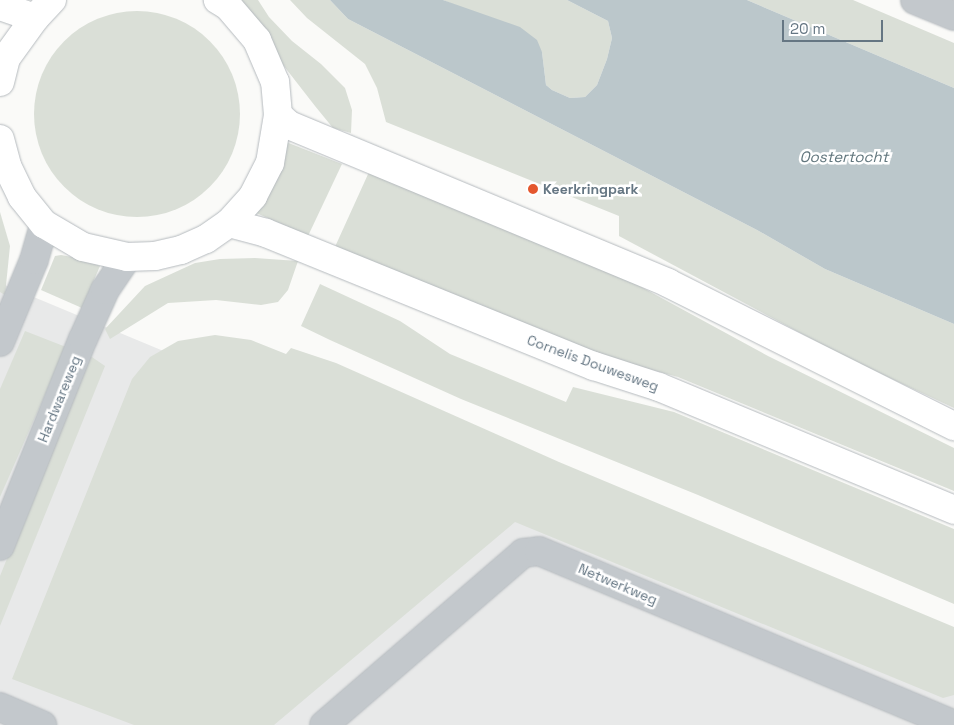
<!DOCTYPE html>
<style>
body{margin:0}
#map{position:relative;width:954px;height:725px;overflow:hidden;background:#fafaf8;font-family:"Space Grotesk",sans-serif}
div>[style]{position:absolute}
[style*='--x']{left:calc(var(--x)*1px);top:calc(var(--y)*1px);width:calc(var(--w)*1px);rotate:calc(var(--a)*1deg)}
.built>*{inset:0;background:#e8e9e9}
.green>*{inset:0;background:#dadfd7}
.round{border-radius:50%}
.water>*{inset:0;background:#bbc7cb}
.roads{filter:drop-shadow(0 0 1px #b5babe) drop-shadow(0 0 1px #b5babe)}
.minor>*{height:28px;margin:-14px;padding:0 14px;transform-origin:14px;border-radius:14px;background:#c3c8cc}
.major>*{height:28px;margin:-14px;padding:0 14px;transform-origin:14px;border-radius:14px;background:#fff}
.dots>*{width:14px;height:14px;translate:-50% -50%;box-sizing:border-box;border:2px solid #fff;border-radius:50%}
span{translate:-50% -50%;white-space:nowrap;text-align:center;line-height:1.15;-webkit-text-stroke:5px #fff;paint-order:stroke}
.poi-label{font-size:14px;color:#657683;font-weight:700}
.left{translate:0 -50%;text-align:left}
.street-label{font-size:14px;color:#657683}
.water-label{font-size:15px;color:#60757c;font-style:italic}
.scale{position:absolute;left:782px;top:20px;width:101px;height:22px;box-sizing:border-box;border:2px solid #657683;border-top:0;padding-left:6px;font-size:15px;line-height:18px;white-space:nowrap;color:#657683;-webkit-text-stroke:4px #fff;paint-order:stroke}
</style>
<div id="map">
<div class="built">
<div style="clip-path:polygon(0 283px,954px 680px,954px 725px,0 725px)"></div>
</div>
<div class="green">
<div style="clip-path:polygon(241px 0,258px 0,269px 17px,292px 41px,321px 64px,345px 88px,352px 110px,351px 133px,333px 128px,315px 106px,280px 61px)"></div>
<div style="clip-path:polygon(290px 0,330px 0,348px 19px,757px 230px,825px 269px,954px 324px,954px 408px,849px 359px,619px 236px,619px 216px,386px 122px,377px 88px,365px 64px,307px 18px)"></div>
<div style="clip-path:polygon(443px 0,567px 0,608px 21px,612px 38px,607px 59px,597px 85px,585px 97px,570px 98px,552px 90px,546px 85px,542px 52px,464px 9px)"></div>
<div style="clip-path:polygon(747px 0,853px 0,954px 43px,954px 88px)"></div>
<div class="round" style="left:34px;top:11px;width:206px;height:206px"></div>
<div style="clip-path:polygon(286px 142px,342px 164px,308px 236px,254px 212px)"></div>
<div style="clip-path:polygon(369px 172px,634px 283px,768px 356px,954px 448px,954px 491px,678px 377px,588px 353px,334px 249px)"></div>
<div style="clip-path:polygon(0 212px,10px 246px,5px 295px,0 292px)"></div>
<div style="clip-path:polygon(61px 255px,83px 259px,100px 266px,82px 308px,41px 290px,55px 256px)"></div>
<div style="clip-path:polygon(255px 258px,298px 261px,288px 290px,278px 302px,261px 305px,216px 300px,168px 303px,110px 339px,105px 329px,145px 286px,195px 263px,220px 259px)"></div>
<div style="clip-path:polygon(320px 284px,400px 321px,450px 354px,566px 402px,573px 387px,674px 412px,954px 529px,954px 604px,698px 495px,461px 399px,330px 340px,301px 326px)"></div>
<div style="clip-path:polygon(25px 331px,66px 347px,0 497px,0 389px)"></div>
<div style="clip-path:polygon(215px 335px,251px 340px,286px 354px,291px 348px,336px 363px,559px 462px,954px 627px,954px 695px,943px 698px,515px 522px,274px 725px,134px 725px,12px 679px,132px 379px,150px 357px,178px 341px)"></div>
<div style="clip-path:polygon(89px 355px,105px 366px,0 626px,0 576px)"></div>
</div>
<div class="water">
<div style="clip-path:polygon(330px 0,443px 0,520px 27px,537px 40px,542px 52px,546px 85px,552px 90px,570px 98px,585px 97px,597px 85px,607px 59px,612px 38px,608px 21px,567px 0,747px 0,954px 88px,954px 324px,825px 269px,757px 230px,348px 19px)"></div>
</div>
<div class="roads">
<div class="minor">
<div style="--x:915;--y:0;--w:42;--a:22.3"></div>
<div style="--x:0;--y:342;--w:89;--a:-67.5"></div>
<div style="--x:34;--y:260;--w:37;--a:-74"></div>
<div style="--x:0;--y:546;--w:223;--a:-68.2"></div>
<div style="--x:83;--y:339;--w:54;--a:-65.8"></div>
<div style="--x:105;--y:290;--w:40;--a:-56"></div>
<div style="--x:0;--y:707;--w:46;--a:23.2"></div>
<div style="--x:324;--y:725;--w:263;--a:-40.8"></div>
<div style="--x:523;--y:553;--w:16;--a:-7"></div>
<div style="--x:539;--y:551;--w:450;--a:22.7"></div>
</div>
<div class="major">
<div style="--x:0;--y:6;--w:37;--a:19"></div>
<div style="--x:0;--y:82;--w:25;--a:-76"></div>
<div style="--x:6;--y:58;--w:49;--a:-54.1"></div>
<div style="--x:35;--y:18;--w:25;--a:-47"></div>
<div style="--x:278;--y:115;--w:15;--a:42"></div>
<div style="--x:289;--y:125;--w:411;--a:22.6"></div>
<div style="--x:668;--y:283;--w:320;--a:26.6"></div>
<div style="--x:0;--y:139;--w:28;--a:75"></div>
<div style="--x:7;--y:166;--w:34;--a:64"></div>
<div style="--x:22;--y:197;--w:35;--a:51"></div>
<div style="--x:44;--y:224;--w:45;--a:30.5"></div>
<div style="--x:83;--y:247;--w:45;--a:12.8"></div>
<div style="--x:127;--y:257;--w:28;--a:-2"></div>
<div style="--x:155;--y:256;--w:27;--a:-13"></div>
<div style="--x:181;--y:250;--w:27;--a:-24"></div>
<div style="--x:206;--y:239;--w:28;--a:-35"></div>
<div style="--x:229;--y:223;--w:36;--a:-48"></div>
<div style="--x:253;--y:196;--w:37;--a:-63"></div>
<div style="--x:270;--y:163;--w:49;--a:-80.5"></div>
<div style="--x:278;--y:115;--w:33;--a:-95"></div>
<div style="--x:275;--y:82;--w:46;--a:-113.2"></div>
<div style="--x:257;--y:40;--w:45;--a:-130.5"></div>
<div style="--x:228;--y:6;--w:12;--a:-149"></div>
<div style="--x:229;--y:223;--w:38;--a:15"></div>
<div style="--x:266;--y:233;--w:354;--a:22.1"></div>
<div style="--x:594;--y:366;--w:68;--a:17.9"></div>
<div style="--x:659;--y:387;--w:320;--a:22.6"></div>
</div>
</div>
<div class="dots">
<div style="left:533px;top:189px;background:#e4572e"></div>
</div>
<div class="poi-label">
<span class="left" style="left:543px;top:189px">Keerkringpark</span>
</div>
<div class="street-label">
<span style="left:593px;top:363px;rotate:20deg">Cornelis Douwesweg</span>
<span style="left:59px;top:399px;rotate:-68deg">Hardwareweg</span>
<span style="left:618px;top:584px;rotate:23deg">Netwerkweg</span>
</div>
<div class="water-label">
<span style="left:844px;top:157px">Oostertocht</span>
</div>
<div class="scale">20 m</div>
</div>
